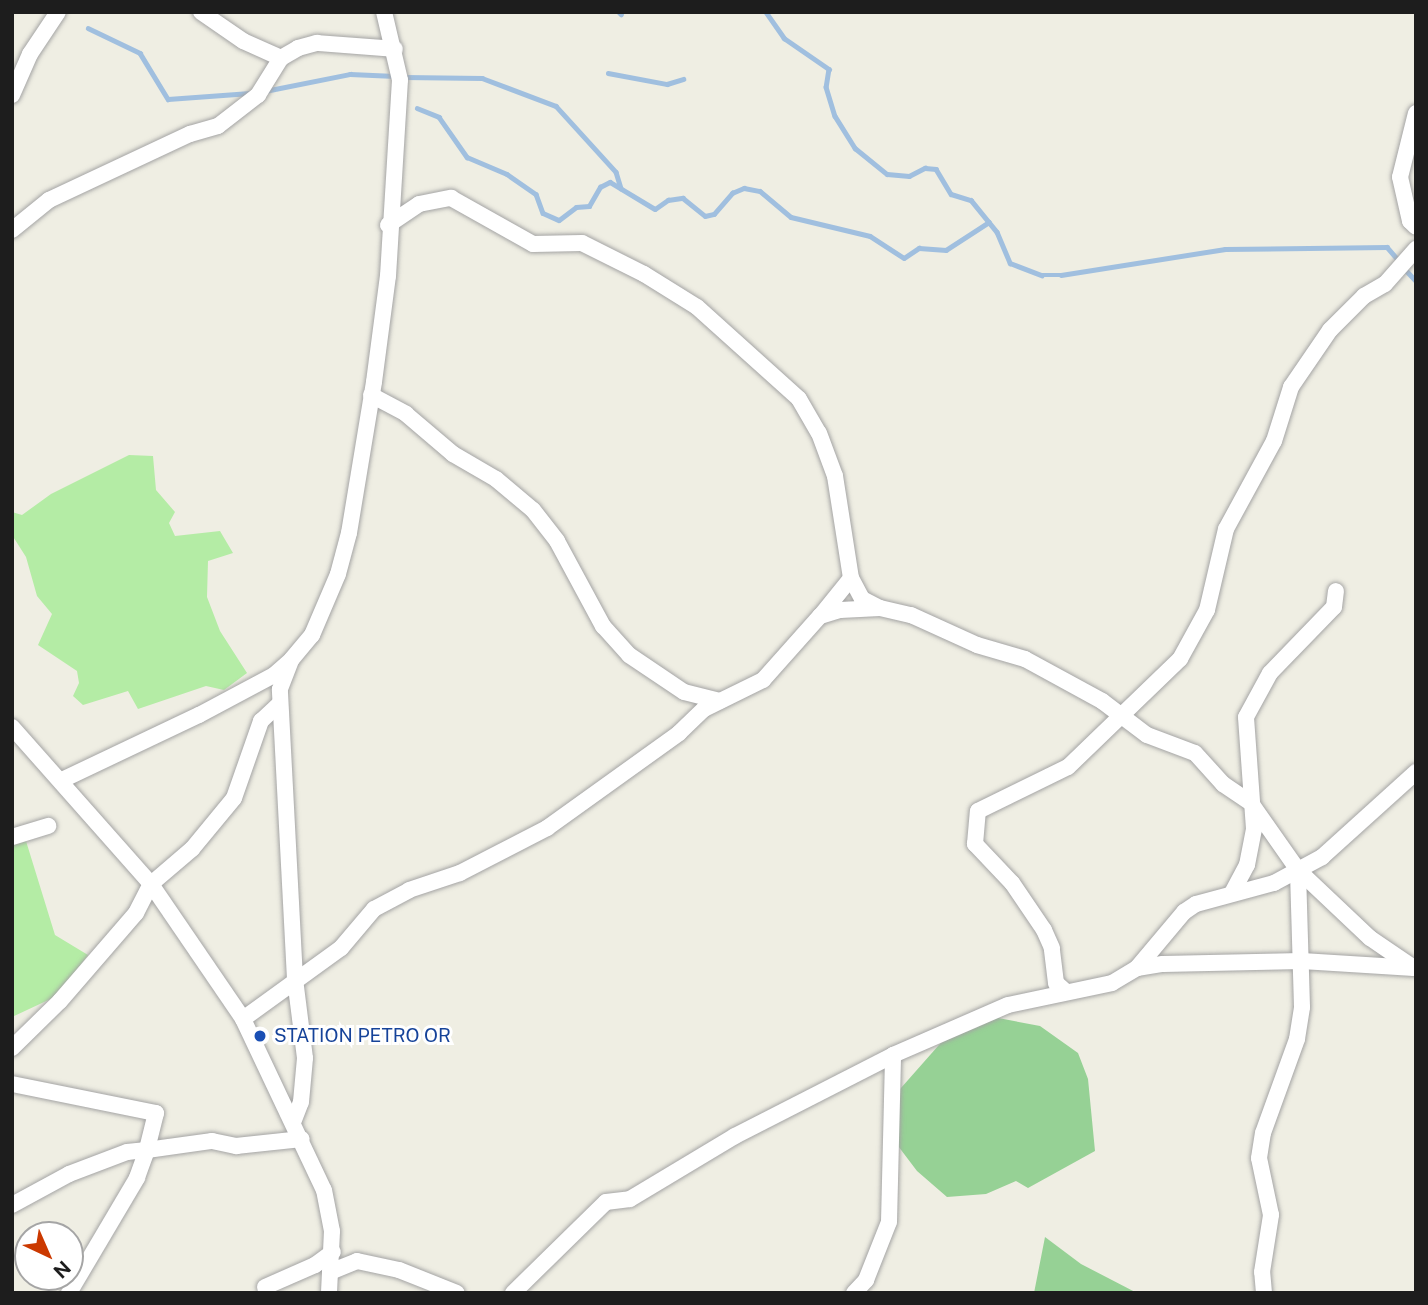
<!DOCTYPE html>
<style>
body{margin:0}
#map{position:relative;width:1428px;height:1305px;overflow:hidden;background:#efeee3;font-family:"Public Sans",sans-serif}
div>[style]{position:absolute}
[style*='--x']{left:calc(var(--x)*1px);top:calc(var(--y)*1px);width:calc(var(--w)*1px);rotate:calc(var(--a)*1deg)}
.grass>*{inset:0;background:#b4eca5}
.forest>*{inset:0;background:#96d195}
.stream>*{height:4.5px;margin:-2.25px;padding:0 2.25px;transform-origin:2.25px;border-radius:2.25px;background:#a0bfdf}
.roads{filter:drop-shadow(0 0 2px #a4a4a4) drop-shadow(0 0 2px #a4a4a4)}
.minor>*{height:16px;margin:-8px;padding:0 8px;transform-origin:8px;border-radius:8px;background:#fff}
.dots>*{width:19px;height:19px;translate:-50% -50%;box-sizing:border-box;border:4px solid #fff;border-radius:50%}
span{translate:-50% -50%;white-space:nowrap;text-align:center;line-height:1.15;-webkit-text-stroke:6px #fff;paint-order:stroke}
.transit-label{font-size:19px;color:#164399}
.left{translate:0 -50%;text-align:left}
.frame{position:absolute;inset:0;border:14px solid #1d1d1d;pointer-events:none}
.north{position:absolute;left:14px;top:1221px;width:70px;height:70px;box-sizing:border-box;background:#fff;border:2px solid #a5a5a5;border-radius:50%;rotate:136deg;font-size:19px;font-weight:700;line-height:28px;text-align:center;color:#1d1d1d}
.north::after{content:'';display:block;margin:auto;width:24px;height:32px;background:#cb3900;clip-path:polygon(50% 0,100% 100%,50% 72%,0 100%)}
</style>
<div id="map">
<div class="grass">
<div style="clip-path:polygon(129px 455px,153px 456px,156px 490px,175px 512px,169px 523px,175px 536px,220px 531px,233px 553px,208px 561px,207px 597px,220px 631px,247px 673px,224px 690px,206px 686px,138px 709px,128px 691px,83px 705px,73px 696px,79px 683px,77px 671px,38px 645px,52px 614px,37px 596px,26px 557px,12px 535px,12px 512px,22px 515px,51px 494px)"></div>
<div style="clip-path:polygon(26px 841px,55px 935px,88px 955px,57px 996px,12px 1017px,12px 846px)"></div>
</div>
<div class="forest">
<div style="clip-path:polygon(993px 1017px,1040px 1026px,1078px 1053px,1088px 1079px,1095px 1151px,1028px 1188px,1016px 1181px,986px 1194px,947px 1197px,917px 1171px,892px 1138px,893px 1097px,946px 1037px)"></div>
<div style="clip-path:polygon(1045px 1237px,1081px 1264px,1137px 1293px,1034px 1293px)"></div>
</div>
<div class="stream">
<div style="--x:619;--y:12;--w:3;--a:45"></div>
<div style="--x:766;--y:12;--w:32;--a:55"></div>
<div style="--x:784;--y:38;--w:55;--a:34.6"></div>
<div style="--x:829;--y:69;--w:18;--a:99"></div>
<div style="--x:826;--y:87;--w:30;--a:73"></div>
<div style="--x:835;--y:116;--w:38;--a:58"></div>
<div style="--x:855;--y:148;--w:41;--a:39.1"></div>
<div style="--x:887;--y:174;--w:22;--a:5"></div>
<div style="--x:909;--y:176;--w:18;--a:-27"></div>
<div style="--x:925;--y:168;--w:11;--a:5"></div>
<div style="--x:936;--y:169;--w:29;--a:59"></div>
<div style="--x:951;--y:194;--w:21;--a:17"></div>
<div style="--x:971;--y:200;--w:41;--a:50.9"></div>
<div style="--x:997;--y:232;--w:34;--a:67"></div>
<div style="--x:1010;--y:263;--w:34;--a:21"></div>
<div style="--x:1042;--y:275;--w:19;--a:0"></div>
<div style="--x:1061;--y:275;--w:166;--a:-9"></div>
<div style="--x:1225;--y:249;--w:162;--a:-0.7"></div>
<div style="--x:1387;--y:247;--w:18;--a:49"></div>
<div style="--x:88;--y:28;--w:58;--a:25.7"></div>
<div style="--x:140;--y:53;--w:54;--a:58.7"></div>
<div style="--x:168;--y:99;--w:82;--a:-4.2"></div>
<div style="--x:608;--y:73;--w:60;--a:10.6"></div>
<div style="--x:667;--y:84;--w:17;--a:-17"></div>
<div style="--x:404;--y:77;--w:78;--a:0.7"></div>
<div style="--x:482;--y:78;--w:79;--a:20.7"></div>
<div style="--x:556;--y:106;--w:89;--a:47.7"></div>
<div style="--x:616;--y:172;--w:17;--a:73"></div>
<div style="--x:265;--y:91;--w:87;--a:-11.3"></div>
<div style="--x:350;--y:74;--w:45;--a:2.5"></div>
<div style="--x:417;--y:108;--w:24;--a:22"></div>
<div style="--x:439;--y:117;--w:49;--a:55"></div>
<div style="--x:467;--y:157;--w:43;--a:23"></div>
<div style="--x:507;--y:174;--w:35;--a:35"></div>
<div style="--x:536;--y:194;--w:20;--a:70"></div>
<div style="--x:543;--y:213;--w:17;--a:24"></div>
<div style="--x:559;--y:220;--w:21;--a:-37"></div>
<div style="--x:576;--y:207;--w:13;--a:-4"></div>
<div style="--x:589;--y:206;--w:22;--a:-60"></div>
<div style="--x:600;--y:187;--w:11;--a:-27"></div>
<div style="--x:610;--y:182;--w:52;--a:31"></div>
<div style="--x:655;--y:209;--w:16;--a:-35"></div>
<div style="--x:668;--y:200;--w:15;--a:-8"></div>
<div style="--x:683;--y:198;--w:28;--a:39"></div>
<div style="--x:705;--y:216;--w:9;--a:-13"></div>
<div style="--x:714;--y:214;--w:28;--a:-49"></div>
<div style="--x:732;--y:193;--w:13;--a:-23"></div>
<div style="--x:744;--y:188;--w:16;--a:11"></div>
<div style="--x:760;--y:191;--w:40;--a:40"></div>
<div style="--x:791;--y:217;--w:81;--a:13.5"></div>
<div style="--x:870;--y:236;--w:40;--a:32.9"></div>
<div style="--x:904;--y:258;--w:18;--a:-34"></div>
<div style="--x:919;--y:248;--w:27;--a:4"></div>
<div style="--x:946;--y:250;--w:51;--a:-33.1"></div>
<div style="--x:1404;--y:268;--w:18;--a:47"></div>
</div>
<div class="roads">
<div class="minor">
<div style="--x:201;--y:12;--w:51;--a:34.6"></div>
<div style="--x:243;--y:41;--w:42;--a:24.1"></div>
<div style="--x:12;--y:95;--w:45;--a:-66.3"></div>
<div style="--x:30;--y:54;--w:50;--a:-56.3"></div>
<div style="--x:1416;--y:113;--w:66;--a:104"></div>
<div style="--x:1400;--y:177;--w:45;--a:77.2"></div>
<div style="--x:1410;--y:221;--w:8;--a:45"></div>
<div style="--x:388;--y:225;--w:37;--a:-34"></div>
<div style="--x:419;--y:204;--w:33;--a:-11"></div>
<div style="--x:451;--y:198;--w:94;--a:29.3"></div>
<div style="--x:533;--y:244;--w:49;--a:-1.2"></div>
<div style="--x:582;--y:243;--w:69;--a:26.6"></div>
<div style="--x:644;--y:274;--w:62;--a:31.9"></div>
<div style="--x:697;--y:307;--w:137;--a:42"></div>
<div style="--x:799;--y:399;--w:39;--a:60"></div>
<div style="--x:819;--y:433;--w:46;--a:69.6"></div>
<div style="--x:835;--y:476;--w:103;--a:81.1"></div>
<div style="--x:851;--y:578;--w:24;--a:62"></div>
<div style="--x:862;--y:599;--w:18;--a:27"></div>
<div style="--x:12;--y:230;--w:48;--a:-39"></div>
<div style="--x:49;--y:200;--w:156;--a:-25.1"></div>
<div style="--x:190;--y:134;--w:29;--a:-16"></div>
<div style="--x:218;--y:126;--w:51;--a:-37.8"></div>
<div style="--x:258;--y:95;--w:44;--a:-58.1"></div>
<div style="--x:281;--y:58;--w:20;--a:-30"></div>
<div style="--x:298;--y:48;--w:20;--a:-15"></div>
<div style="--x:317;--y:43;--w:78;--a:4.4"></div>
<div style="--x:371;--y:395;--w:40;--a:28"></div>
<div style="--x:406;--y:414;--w:62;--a:40.4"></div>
<div style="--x:453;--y:454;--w:50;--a:30.2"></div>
<div style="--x:496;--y:479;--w:48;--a:40"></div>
<div style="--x:533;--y:510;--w:39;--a:52"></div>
<div style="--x:557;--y:541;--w:97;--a:61.6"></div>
<div style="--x:603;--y:626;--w:39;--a:48"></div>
<div style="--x:629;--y:655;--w:66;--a:33.9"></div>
<div style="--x:684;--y:692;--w:37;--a:14"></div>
<div style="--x:822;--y:614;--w:46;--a:-51.1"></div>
<div style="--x:12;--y:727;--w:210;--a:48.5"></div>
<div style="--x:151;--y:884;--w:163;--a:55.7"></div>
<div style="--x:243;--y:1019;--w:189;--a:64.7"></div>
<div style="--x:324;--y:1190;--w:42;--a:79"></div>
<div style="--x:332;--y:1231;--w:62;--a:92.8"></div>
<div style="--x:62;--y:780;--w:152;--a:-25.4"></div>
<div style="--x:199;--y:715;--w:85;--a:-28.1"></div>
<div style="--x:274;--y:675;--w:20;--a:-41"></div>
<div style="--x:12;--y:837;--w:38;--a:-17"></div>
<div style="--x:1232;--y:893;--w:32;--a:-62"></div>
<div style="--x:1247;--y:865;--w:37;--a:-79"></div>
<div style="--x:1254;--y:829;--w:112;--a:-94.1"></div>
<div style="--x:1246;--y:717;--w:50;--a:-61.4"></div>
<div style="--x:1270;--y:673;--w:92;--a:-45.9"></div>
<div style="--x:1334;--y:607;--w:16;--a:-83"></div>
<div style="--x:1137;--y:968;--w:26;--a:-9"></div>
<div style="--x:1163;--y:964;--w:139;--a:-1.2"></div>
<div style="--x:1302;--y:961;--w:112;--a:3.6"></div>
<div style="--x:1065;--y:991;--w:12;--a:-138"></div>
<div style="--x:1056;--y:983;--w:35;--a:-97"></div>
<div style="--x:1052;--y:948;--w:20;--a:-114"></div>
<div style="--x:1044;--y:930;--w:57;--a:-124.2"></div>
<div style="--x:1012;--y:883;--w:54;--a:-133.5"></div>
<div style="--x:975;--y:844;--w:33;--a:-85"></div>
<div style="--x:978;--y:811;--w:100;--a:-26.1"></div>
<div style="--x:1068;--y:767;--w:156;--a:-44"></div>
<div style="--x:1180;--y:659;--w:56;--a:-61.1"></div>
<div style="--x:1207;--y:610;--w:83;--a:-76.8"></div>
<div style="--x:1226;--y:529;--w:100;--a:-61.4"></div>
<div style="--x:1274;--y:441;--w:57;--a:-72.5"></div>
<div style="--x:1291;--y:387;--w:69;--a:-55.6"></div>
<div style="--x:1330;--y:330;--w:48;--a:-45"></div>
<div style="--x:1364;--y:296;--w:24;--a:-30"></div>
<div style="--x:1385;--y:284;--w:47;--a:-48.5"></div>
<div style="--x:243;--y:1019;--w:121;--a:-35.9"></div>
<div style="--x:341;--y:948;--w:51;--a:-49.8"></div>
<div style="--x:374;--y:909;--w:40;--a:-28"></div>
<div style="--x:409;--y:890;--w:54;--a:-18.4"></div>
<div style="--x:460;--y:873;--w:98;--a:-27.3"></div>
<div style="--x:547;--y:828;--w:163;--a:-35.7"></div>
<div style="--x:679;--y:733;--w:35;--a:-44"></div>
<div style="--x:704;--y:709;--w:66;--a:-26.2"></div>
<div style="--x:763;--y:680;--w:86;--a:-48.3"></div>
<div style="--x:820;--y:616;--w:21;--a:-17"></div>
<div style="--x:840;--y:610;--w:40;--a:-2.9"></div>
<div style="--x:880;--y:608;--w:32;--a:13"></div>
<div style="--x:911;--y:615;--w:72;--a:24.4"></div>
<div style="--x:977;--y:645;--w:50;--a:16.3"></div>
<div style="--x:1025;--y:659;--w:88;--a:28.6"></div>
<div style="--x:1102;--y:701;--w:56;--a:37.1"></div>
<div style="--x:1147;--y:735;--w:51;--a:20.6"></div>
<div style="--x:1195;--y:753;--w:42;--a:47.9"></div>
<div style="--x:1223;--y:784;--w:34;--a:34"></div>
<div style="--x:1251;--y:803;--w:82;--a:55"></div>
<div style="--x:1298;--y:870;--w:99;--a:43.4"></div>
<div style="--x:1370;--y:938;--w:53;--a:34.3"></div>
<div style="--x:12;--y:1048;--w:67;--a:-44.4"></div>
<div style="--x:60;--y:1001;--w:116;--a:-49.2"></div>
<div style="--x:136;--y:913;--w:33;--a:-63"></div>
<div style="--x:151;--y:884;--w:54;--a:-40.5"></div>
<div style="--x:192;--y:849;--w:66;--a:-50.5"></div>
<div style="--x:234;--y:798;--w:82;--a:-70.7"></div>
<div style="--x:261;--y:721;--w:26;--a:-43"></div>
<div style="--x:12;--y:1084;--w:147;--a:11.4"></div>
<div style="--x:156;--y:1113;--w:38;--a:104"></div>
<div style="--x:147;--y:1150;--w:66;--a:-7.9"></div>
<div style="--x:212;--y:1141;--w:25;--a:12"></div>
<div style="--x:236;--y:1146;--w:66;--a:-6.1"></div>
<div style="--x:294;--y:1120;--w:19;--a:-69"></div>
<div style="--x:301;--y:1102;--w:44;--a:-84.8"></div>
<div style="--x:305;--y:1058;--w:80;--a:-97.2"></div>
<div style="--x:295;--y:979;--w:290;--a:-93"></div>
<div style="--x:280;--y:689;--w:31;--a:-69"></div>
<div style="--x:291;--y:660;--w:33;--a:-50"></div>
<div style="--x:312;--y:635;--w:66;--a:-66.9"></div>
<div style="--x:338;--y:574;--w:42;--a:-75"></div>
<div style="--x:349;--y:533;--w:153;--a:-80.6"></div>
<div style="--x:374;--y:382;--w:107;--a:-82.5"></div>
<div style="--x:388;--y:276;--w:196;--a:-86.5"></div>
<div style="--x:400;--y:80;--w:70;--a:-103.2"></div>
<div style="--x:12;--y:1205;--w:65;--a:-28.5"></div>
<div style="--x:69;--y:1174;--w:62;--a:-20.8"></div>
<div style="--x:127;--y:1152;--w:20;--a:-6"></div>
<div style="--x:147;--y:1150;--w:30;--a:110"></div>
<div style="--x:137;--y:1178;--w:134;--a:120.6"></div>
<div style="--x:330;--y:1272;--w:29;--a:-22"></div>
<div style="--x:357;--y:1261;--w:43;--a:12.1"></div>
<div style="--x:399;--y:1270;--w:62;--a:21.6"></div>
<div style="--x:265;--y:1287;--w:55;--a:-23.7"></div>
<div style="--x:315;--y:1265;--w:22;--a:-36"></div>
<div style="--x:513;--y:1293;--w:130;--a:-44.4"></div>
<div style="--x:606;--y:1202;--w:24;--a:-7"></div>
<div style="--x:630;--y:1199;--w:122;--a:-31"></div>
<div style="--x:735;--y:1136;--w:178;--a:-27.1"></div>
<div style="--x:893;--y:1055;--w:125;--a:-23.5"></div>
<div style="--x:1008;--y:1005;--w:106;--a:-11.9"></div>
<div style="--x:1112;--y:983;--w:29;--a:-31"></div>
<div style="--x:1137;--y:968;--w:73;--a:-50"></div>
<div style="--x:1184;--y:912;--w:14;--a:-34"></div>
<div style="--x:1196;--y:904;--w:81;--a:-15.1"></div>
<div style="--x:1274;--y:883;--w:55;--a:-28.4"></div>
<div style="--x:1322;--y:857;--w:127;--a:-42.1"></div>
<div style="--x:854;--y:1293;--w:18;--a:-47"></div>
<div style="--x:866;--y:1280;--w:62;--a:-68.4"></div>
<div style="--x:889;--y:1222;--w:167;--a:-88.6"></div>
<div style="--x:1264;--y:1293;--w:21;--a:-95"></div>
<div style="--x:1262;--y:1272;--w:58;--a:-81"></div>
<div style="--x:1271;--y:1215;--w:58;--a:-101.9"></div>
<div style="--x:1259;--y:1158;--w:25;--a:-81"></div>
<div style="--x:1263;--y:1133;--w:100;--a:-70.1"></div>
<div style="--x:1297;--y:1039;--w:32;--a:-81"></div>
<div style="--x:1302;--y:1007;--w:137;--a:-91.7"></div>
</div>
</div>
<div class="dots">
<div style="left:260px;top:1036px;background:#1a4fb4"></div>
</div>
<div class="transit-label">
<span class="left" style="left:274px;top:1036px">STATION PETRO OR</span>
</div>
<div class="frame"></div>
<div class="north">N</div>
</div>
